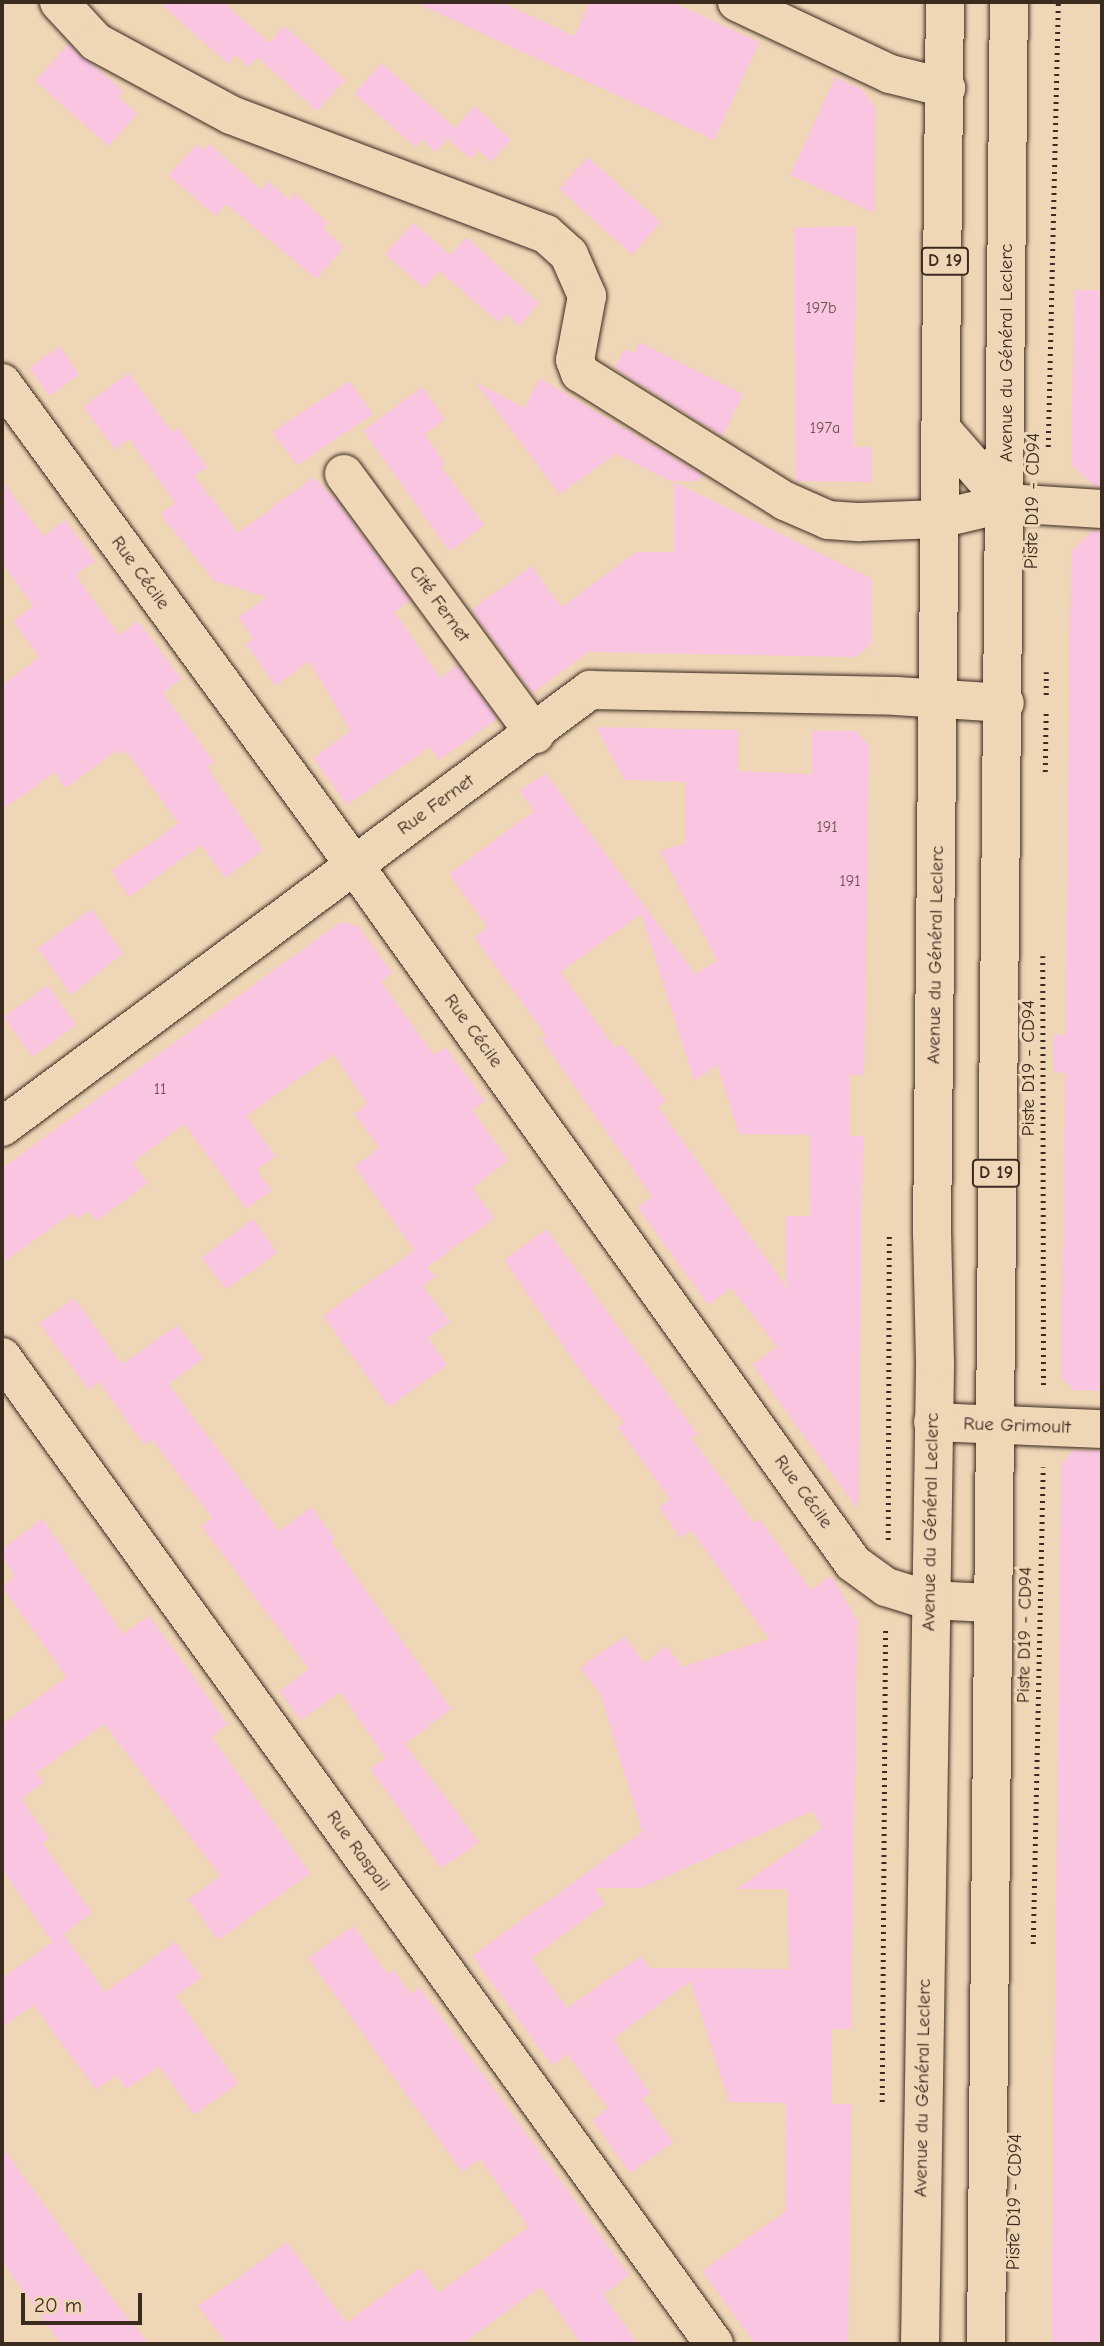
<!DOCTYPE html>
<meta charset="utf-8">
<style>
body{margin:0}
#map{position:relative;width:1104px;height:2346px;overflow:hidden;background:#efd6b7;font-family:"Comic Neue",sans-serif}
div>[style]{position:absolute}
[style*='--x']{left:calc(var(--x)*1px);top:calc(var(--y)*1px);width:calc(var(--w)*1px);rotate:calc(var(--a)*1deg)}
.building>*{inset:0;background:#fac5e0}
.path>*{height:4.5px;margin-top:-2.25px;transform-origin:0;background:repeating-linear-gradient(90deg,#3b2a1e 0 2px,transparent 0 7px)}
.roads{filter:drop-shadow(0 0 2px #3b2a1e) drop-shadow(0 0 2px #3b2a1e)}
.minor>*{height:38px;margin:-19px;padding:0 19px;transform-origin:19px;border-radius:19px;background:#efd6b7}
.major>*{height:38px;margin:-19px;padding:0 19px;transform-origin:19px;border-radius:19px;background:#efd6b7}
span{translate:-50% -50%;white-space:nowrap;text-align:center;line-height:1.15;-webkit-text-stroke:6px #efd6b7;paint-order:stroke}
.number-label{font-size:16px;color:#6b514e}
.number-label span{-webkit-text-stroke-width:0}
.shield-label span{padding:2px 5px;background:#efd6b7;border:2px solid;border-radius:5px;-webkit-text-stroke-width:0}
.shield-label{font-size:18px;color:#3b2a1e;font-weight:700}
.street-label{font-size:19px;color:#3b2a1e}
.frame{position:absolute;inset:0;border:4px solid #3b2a1e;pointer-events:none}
.scale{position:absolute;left:21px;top:2293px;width:121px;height:32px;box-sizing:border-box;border:4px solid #3b2a1e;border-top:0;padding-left:9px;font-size:21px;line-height:24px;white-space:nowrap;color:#3b2a1e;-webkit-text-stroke:5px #efd6b7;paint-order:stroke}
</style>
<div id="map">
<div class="building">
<div style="clip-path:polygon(158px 2px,223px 2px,269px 43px,284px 26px,345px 80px,317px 111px,257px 57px,249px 67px,236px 55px,228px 64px)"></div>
<div style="clip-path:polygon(414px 2px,501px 2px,574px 36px,590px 2px,672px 2px,759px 42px,714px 140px)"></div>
<div style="clip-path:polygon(68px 44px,123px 91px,118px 97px,137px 114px,108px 146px,35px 81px)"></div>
<div style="clip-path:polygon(381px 63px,455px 128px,474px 106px,511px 140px,491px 162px,478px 150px,470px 159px,447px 139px,435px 152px,422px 139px,415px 147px,354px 94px)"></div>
<div style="clip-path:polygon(835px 77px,862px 90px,875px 108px,874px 213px,790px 175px)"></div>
<div style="clip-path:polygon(197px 144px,203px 150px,209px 144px,261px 190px,269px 182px,289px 200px,294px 193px,328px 223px,323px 229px,344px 247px,316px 279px,226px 204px,215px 216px,168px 175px)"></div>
<div style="clip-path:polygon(587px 157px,660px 222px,632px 255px,559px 189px)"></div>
<div style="clip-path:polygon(413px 223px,450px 255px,466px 237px,539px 303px,519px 326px,506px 314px,498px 322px,439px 271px,423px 288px,385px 254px)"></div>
<div style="clip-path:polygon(856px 226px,853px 447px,872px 447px,872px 482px,795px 481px,794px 228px)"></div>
<div style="clip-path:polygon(1074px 290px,1102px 290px,1102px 487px,1095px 487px,1071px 465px)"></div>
<div style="clip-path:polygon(639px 342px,743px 394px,722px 436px,614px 368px,624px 349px,634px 353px)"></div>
<div style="clip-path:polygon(59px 346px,79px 374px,49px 396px,29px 368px)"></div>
<div style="clip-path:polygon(128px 373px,172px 432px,178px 428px,207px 467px,194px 476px,238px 533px,313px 477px,335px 499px,410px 600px,394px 612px,440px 678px,457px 665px,497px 719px,439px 760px,429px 747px,347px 805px,313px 758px,350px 731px,309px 661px,275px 686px,246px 644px,253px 639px,238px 617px,266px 597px,214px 581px,160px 514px,175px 503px,129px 439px,115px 450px,83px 407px)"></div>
<div style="clip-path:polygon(539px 378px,702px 475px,699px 481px,670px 481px,616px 454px,559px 494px,475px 382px,524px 408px)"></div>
<div style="clip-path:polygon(349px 381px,373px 414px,297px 465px,272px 432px)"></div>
<div style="clip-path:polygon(422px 387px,445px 419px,424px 434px,445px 464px,441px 467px,484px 525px,449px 551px,363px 431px)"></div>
<div style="clip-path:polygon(2px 481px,43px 536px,65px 520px,95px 561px,75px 575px,119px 635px,138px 621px,181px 679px,162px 693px,214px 762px,207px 767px,263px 850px,225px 878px,201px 845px,129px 897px,111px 871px,178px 823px,126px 751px,121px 755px,117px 750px,65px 788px,54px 772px,2px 810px,2px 685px,39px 657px,13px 621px,33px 606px,2px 563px)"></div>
<div style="clip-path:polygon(674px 482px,871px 578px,871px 644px,856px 657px,588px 652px,532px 693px,471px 610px,531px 566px,561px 607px,636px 552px,674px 552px)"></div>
<div style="clip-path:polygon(1093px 530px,1102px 531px,1102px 1391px,1073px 1390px,1061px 1377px,1065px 1073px,1053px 1072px,1054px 1034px,1065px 1035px,1071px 551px)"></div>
<div style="clip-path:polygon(evenodd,596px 727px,738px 730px,738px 771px,811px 774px,812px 731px,856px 731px,869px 746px,864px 1075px,849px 1075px,849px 1136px,863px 1136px,858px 1510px,752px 1365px,777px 1347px,731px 1288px,708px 1305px,637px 1207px,652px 1197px,541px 1039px,546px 1036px,474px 937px,487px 927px,449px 874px,534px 811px,519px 791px,545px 773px,695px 974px,717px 961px,660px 851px,686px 843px,686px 782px,624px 780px,596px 727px,641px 914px,694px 1081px,717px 1065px,739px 1134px,809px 1135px,810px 1216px,785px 1216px,785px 1277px,789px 1291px,658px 1107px,666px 1101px,621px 1044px,615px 1048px,560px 972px,641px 914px)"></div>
<div style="clip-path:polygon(91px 909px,123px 953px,71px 995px,37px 948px)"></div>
<div style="clip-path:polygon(340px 922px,358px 926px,392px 973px,381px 982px,434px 1055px,445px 1047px,485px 1101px,472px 1110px,508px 1160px,472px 1188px,494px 1218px,427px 1267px,435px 1277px,422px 1286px,450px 1322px,428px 1338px,447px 1365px,389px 1407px,323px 1316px,414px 1250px,354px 1166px,379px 1148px,354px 1114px,367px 1104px,333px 1054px,246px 1116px,275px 1156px,256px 1170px,272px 1190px,246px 1209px,184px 1124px,132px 1163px,148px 1183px,96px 1221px,88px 1211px,76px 1219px,72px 1213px,2px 1263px,2px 1168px)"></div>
<div style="clip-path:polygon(47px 985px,76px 1025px,32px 1057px,3px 1017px)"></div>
<div style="clip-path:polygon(253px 1219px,277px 1253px,226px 1289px,201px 1258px)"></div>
<div style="clip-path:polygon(evenodd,546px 1229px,697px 1434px,691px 1438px,754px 1523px,759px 1519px,811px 1590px,831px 1576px,857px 1620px,851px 2029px,832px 2029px,831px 2104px,851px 2104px,848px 2344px,755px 2344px,702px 2271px,785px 2211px,786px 2103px,729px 2102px,690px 1981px,613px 2039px,650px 2093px,642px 2099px,673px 2142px,630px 2173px,592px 2120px,608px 2108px,567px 2054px,552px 2066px,472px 1956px,642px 1832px,600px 1694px,580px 1668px,624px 1636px,644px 1663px,666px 1646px,682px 1667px,769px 1639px,691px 1530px,680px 1538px,659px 1507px,670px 1499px,617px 1427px,624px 1423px,583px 1375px,504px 1260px,546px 1229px,812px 1811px,822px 1828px,737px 1889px,787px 1889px,789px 1969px,649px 1968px,641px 1956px,567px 2008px,531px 1958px,605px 1904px,594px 1888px,641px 1888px,812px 1811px)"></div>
<div style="clip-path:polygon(74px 1298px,122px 1364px,177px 1325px,203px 1359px,168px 1384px,279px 1531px,311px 1507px,335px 1539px,331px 1542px,451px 1709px,405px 1744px,479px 1842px,441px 1868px,370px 1769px,385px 1758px,340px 1692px,301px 1720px,279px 1691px,309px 1669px,201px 1526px,212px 1518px,152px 1440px,144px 1445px,99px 1382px,88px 1390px,39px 1323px)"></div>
<div style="clip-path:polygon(1073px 1450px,1102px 1451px,1102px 2344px,1051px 2344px,1061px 1464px)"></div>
<div style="clip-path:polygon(42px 1519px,123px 1634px,149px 1616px,227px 1724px,211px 1737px,310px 1873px,218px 1940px,188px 1899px,220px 1876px,104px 1724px,36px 1773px,44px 1782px,21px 1799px,49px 1838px,42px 1843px,92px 1913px,52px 1942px,2px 1870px,2px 1724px,66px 1677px,2px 1587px,15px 1576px,2px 1558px,2px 1549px)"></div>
<div style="clip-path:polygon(353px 1926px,387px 1974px,393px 1970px,411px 1994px,419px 1987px,629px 2275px,603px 2295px,638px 2344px,581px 2344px,540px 2287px,462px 2344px,227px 2344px,198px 2306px,287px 2242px,346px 2323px,420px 2268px,438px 2293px,528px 2227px,480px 2159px,462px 2172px,308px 1958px)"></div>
<div style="clip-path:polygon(63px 1934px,105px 1992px,175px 1942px,201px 1978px,175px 1996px,238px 2083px,194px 2115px,159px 2066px,126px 2089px,116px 2075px,96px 2090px,33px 2005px,2px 2027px,2px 1978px)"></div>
<div style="clip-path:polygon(2px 2147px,111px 2297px,149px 2344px,61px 2344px,2px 2262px)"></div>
</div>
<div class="path">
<div style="--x:1048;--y:447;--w:445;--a:-88.7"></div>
<div style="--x:1046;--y:695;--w:23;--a:-90"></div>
<div style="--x:1045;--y:772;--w:61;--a:-89.1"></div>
<div style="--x:1043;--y:956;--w:432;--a:89.9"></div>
<div style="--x:888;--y:1540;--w:307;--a:-89.8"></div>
<div style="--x:1033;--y:1944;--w:477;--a:-88.8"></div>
<div style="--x:882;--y:2102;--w:473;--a:-89.6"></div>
</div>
<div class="roads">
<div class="minor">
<div style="--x:59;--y:2;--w:54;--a:47.2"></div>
<div style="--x:96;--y:42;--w:153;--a:28.4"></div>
<div style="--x:231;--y:115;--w:337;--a:20.7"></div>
<div style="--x:546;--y:234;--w:31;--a:42"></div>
<div style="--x:569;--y:255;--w:45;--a:66.3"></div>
<div style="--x:587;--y:296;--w:65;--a:100.6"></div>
<div style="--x:575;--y:360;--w:14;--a:69"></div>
<div style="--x:580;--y:373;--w:242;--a:32"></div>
<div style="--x:785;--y:501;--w:47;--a:23.8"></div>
<div style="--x:828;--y:520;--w:32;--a:4"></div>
<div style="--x:860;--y:522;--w:79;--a:-2.2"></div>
<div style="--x:939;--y:519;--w:69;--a:-13.4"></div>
<div style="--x:737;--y:2;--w:169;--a:25.2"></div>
<div style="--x:890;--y:74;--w:58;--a:14"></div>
<div style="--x:2;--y:383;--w:567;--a:53.82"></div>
<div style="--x:337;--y:841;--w:887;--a:54.45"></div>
<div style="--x:853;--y:1563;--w:41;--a:36"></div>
<div style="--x:886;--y:1587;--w:44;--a:17.2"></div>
<div style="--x:928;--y:1600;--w:63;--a:2.7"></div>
<div style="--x:943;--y:431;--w:96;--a:48.8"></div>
<div style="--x:1006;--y:503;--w:96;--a:3.6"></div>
<div style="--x:344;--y:474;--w:323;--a:53.7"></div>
<div style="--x:2;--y:1127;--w:733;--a:-36.62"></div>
<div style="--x:590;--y:690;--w:306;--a:1.1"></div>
<div style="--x:896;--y:696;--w:109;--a:3.7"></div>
<div style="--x:2;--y:1357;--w:1217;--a:54.19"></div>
<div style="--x:933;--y:1422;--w:169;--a:2.4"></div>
</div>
<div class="major">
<div style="--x:920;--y:2344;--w:982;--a:-89.12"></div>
<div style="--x:935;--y:1362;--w:128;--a:-91.3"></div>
<div style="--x:932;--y:1234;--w:1232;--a:-89.4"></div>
<div style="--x:986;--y:2344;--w:2342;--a:-89.44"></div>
</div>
</div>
<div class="number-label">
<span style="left:821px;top:308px">197b</span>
<span style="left:825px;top:428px">197a</span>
<span style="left:827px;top:827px">191</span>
<span style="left:850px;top:881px">191</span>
<span style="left:160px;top:1089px">11</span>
</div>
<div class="shield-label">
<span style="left:945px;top:261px">D 19</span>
<span style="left:996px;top:1173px">D 19</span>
</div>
<div class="street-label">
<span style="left:1007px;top:353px;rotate:-90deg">Avenue du Général Leclerc</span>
<span style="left:1033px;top:501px;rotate:-89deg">Piste D19 - CD94</span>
<span style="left:140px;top:573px;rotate:54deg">Rue Cécile</span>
<span style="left:439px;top:604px;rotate:54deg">Cité Fernet</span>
<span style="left:436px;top:805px;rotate:-36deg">Rue Fernet</span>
<span style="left:936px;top:955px;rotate:-89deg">Avenue du Général Leclerc</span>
<span style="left:473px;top:1031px;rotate:54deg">Rue Cécile</span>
<span style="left:1029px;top:1068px;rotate:-90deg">Piste D19 - CD94</span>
<span style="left:1017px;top:1426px;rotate:2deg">Rue Grimoult</span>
<span style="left:803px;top:1492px;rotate:54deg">Rue Cécile</span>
<span style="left:931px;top:1522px;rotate:-89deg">Avenue du Général Leclerc</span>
<span style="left:1025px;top:1635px;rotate:-89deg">Piste D19 - CD94</span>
<span style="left:358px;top:1851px;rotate:54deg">Rue Raspail</span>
<span style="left:923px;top:2088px;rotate:-89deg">Avenue du Général Leclerc</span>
<span style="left:1015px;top:2202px;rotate:-89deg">Piste D19 - CD94</span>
</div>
<div class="frame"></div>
<div class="scale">20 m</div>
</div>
